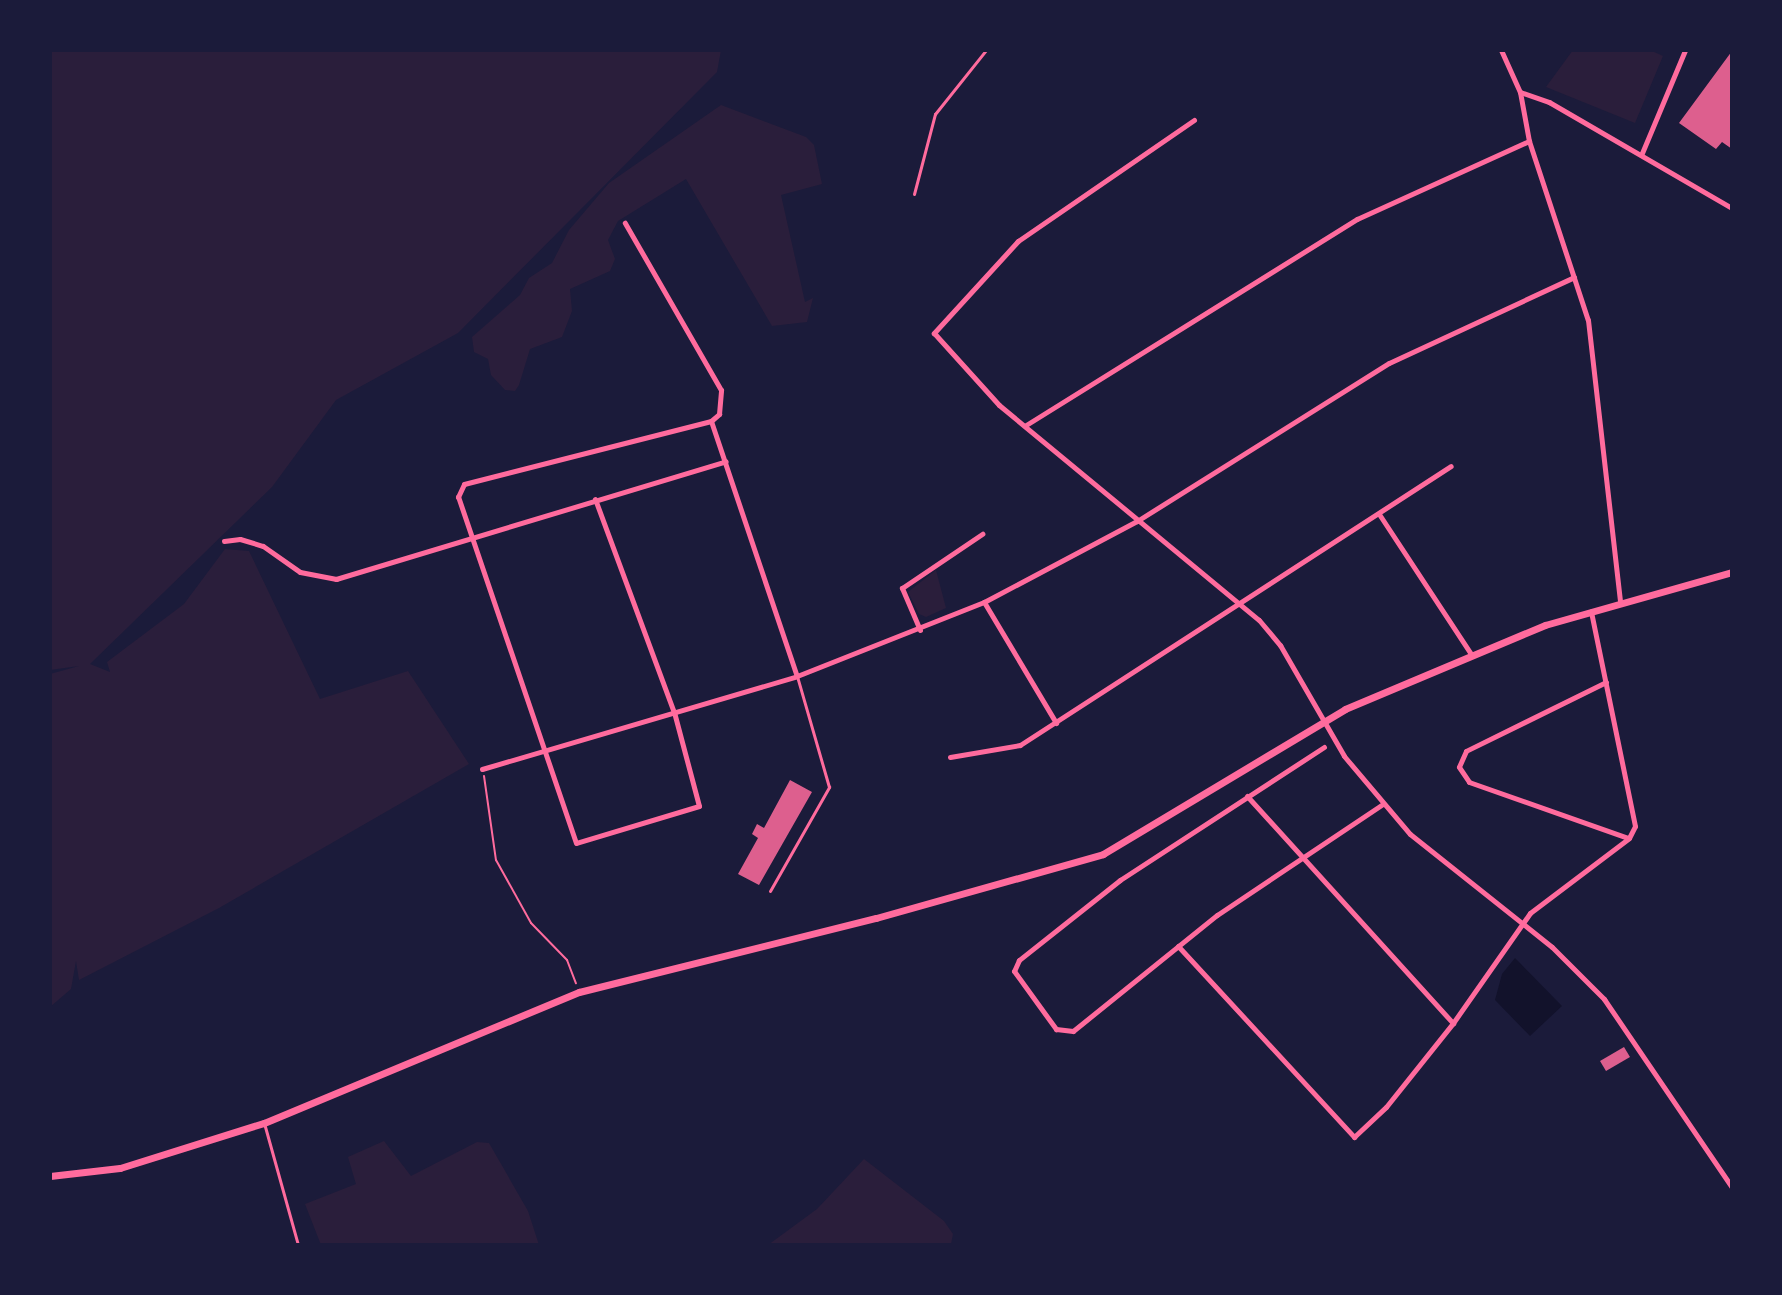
<!DOCTYPE html>
<style>
body{margin:0}
#map{position:relative;width:1782px;height:1295px;overflow:hidden;background:#1b1b3a;font-family:Spectral,serif}
div>[style]{position:absolute}
[style*='--x']{left:calc(var(--x)*1px);top:calc(var(--y)*1px);width:calc(var(--w)*1px);rotate:calc(var(--a)*1deg)}
.green>*{inset:0;background:#2a1e3b}
.water>*{inset:0;background:#12122b}
.building>*{inset:0;background:#dd5f8e}
.path>*{height:2px;margin:-1px;padding:0 1px;transform-origin:1px;border-radius:1px;background:#ff6b9d}
.service>*{height:3px;margin:-1.5px;padding:0 1.5px;transform-origin:1.5px;border-radius:1.5px;background:#ff6b9d}
.minor>*{height:5px;margin:-2.5px;padding:0 2.5px;transform-origin:2.5px;border-radius:2.5px;background:#ff6b9d}
.tertiary>*{height:7px;margin:-3.5px;padding:0 3.5px;transform-origin:3.5px;border-radius:3.5px;background:#ff6b9d}
span{translate:-50% -50%;white-space:nowrap;text-align:center;line-height:1.15;-webkit-text-stroke:8px #1b1b3a;paint-order:stroke}
.frame{position:absolute;inset:0;border:52px solid #1b1b3a;pointer-events:none}
</style>
<div id="map">
<div class="green">
<div style="clip-path:polygon(50px 50px,721px 50px,717px 72px,458px 333px,336px 400px,272px 487px,90px 664px,110px 672px,107px 662px,184px 604px,225px 549px,249px 551px,320px 699px,408px 671px,469px 764px,219px 908px,79px 980px,76px 961px,71px 989px,50px 1007px,50px 674px,79px 666px,50px 670px)"></div>
<div style="clip-path:polygon(1573px 50px,1650px 50px,1663px 56px,1635px 123px,1546px 87px)"></div>
<div style="clip-path:polygon(721px 105px,806px 137px,814px 145px,822px 184px,781px 195px,805px 302px,813px 298px,807px 322px,772px 326px,686px 179px,618px 221px,608px 240px,615px 259px,610px 271px,570px 289px,572px 311px,562px 337px,530px 349px,519px 385px,515px 391px,505px 390px,491px 375px,488px 359px,474px 352px,472px 337px,520px 295px,529px 278px,552px 263px,569px 230px,609px 183px)"></div>
<div style="clip-path:polygon(936px 570px,946px 608px,926px 617px,919px 614px,908px 592px)"></div>
<div style="clip-path:polygon(384px 1141px,411px 1176px,477px 1142px,489px 1143px,528px 1211px,539px 1245px,321px 1245px,305px 1204px,356px 1184px,348px 1157px)"></div>
<div style="clip-path:polygon(864px 1159px,944px 1221px,953px 1234px,951px 1244px,768px 1245px,817px 1209px)"></div>
</div>
<div class="water">
<div style="clip-path:polygon(1515px 958px,1562px 1006px,1530px 1036px,1495px 1000px,1502px 974px)"></div>
</div>
<div class="building">
<div style="clip-path:polygon(1732px 51px,1732px 149px,1722px 142px,1716px 149px,1679px 123px)"></div>
<div style="clip-path:polygon(790px 780px,812px 792px,759px 885px,738px 874px,758px 838px,752px 834px,757px 824px,764px 828px)"></div>
<div style="clip-path:polygon(1624px 1047px,1630px 1057px,1606px 1071px,1600px 1061px)"></div>
</div>
<div class="path">
<div style="--x:484;--y:776;--w:85;--a:81.9"></div>
<div style="--x:496;--y:860;--w:72;--a:60.9"></div>
<div style="--x:531;--y:923;--w:52;--a:45.8"></div>
<div style="--x:567;--y:960;--w:25;--a:69"></div>
</div>
<div class="service">
<div style="--x:914;--y:194;--w:83;--a:-75.3"></div>
<div style="--x:935;--y:114;--w:82;--a:-51.4"></div>
<div style="--x:770;--y:891;--w:120;--a:-60.4"></div>
<div style="--x:829;--y:787;--w:116;--a:-106.1"></div>
<div style="--x:264;--y:1123;--w:127;--a:74.4"></div>
</div>
<div class="minor">
<div style="--x:1501;--y:50;--w:46;--a:65.7"></div>
<div style="--x:1520;--y:92;--w:50;--a:79.6"></div>
<div style="--x:1529;--y:141;--w:188;--a:71.8"></div>
<div style="--x:1588;--y:320;--w:284;--a:83.5"></div>
<div style="--x:1520;--y:92;--w:31;--a:19"></div>
<div style="--x:1549;--y:102;--w:211;--a:30.1"></div>
<div style="--x:1194;--y:120;--w:214;--a:145.5"></div>
<div style="--x:1018;--y:241;--w:125;--a:132.4"></div>
<div style="--x:934;--y:333;--w:97;--a:47.9"></div>
<div style="--x:999;--y:405;--w:337;--a:39.6"></div>
<div style="--x:1259;--y:620;--w:33;--a:50"></div>
<div style="--x:1280;--y:645;--w:128;--a:60"></div>
<div style="--x:1344;--y:756;--w:102;--a:49.8"></div>
<div style="--x:1410;--y:834;--w:181;--a:38.5"></div>
<div style="--x:1552;--y:947;--w:74;--a:45"></div>
<div style="--x:1604;--y:999;--w:227;--a:55.8"></div>
<div style="--x:1642;--y:153;--w:112;--a:-67.3"></div>
<div style="--x:711;--y:421;--w:269;--a:71.4"></div>
<div style="--x:1026;--y:425;--w:390;--a:-31.9"></div>
<div style="--x:1357;--y:219;--w:189;--a:-24.4"></div>
<div style="--x:595;--y:499;--w:227;--a:69.7"></div>
<div style="--x:674;--y:712;--w:97;--a:75.1"></div>
<div style="--x:699;--y:806;--w:128;--a:163.3"></div>
<div style="--x:576;--y:843;--w:366;--a:-108.8"></div>
<div style="--x:458;--y:497;--w:14;--a:-65"></div>
<div style="--x:464;--y:484;--w:255;--a:-14.3"></div>
<div style="--x:711;--y:421;--w:11;--a:-41"></div>
<div style="--x:719;--y:414;--w:24;--a:-85"></div>
<div style="--x:721;--y:390;--w:193;--a:-119.9"></div>
<div style="--x:1379;--y:514;--w:168;--a:56.7"></div>
<div style="--x:224;--y:541;--w:16;--a:-7"></div>
<div style="--x:240;--y:539;--w:24;--a:17"></div>
<div style="--x:263;--y:546;--w:45;--a:35.1"></div>
<div style="--x:300;--y:572;--w:37;--a:11"></div>
<div style="--x:336;--y:579;--w:407;--a:-16.8"></div>
<div style="--x:984;--y:602;--w:141;--a:59.2"></div>
<div style="--x:920;--y:630;--w:46;--a:-113.2"></div>
<div style="--x:902;--y:588;--w:97;--a:-34"></div>
<div style="--x:1606;--y:682;--w:156;--a:153.8"></div>
<div style="--x:1466;--y:751;--w:17;--a:114"></div>
<div style="--x:1459;--y:767;--w:18;--a:56"></div>
<div style="--x:1469;--y:782;--w:169;--a:19.4"></div>
<div style="--x:1324;--y:747;--w:244;--a:146.9"></div>
<div style="--x:1120;--y:880;--w:129;--a:141.6"></div>
<div style="--x:1019;--y:960;--w:12;--a:114"></div>
<div style="--x:1014;--y:971;--w:72;--a:54.1"></div>
<div style="--x:1056;--y:1029;--w:17;--a:7"></div>
<div style="--x:1073;--y:1031;--w:185;--a:-38.9"></div>
<div style="--x:1217;--y:915;--w:200;--a:-33.8"></div>
<div style="--x:950;--y:757;--w:71;--a:-9.7"></div>
<div style="--x:1020;--y:745;--w:513;--a:-32.92"></div>
<div style="--x:482;--y:769;--w:328;--a:-16.4"></div>
<div style="--x:797;--y:676;--w:201;--a:-21.6"></div>
<div style="--x:984;--y:602;--w:173;--a:-27.9"></div>
<div style="--x:1137;--y:521;--w:297;--a:-32.1"></div>
<div style="--x:1389;--y:363;--w:204;--a:-24.9"></div>
<div style="--x:1247;--y:796;--w:307;--a:47.8"></div>
<div style="--x:1178;--y:946;--w:260;--a:47.3"></div>
<div style="--x:1354;--y:1137;--w:44;--a:-43.2"></div>
<div style="--x:1386;--y:1107;--w:107;--a:-51.4"></div>
<div style="--x:1453;--y:1023;--w:134;--a:-55"></div>
<div style="--x:1530;--y:913;--w:124;--a:-37.1"></div>
<div style="--x:1629;--y:838;--w:13;--a:-63"></div>
<div style="--x:1635;--y:826;--w:219;--a:-101.6"></div>
</div>
<div class="tertiary">
<div style="--x:50;--y:1176;--w:70;--a:-6.5"></div>
<div style="--x:120;--y:1168;--w:151;--a:-17.4"></div>
<div style="--x:264;--y:1123;--w:341;--a:-22.6"></div>
<div style="--x:579;--y:992;--w:306;--a:-14"></div>
<div style="--x:876;--y:918;--w:236;--a:-15.7"></div>
<div style="--x:1103;--y:854;--w:282;--a:-30.9"></div>
<div style="--x:1345;--y:709;--w:217;--a:-22.8"></div>
<div style="--x:1545;--y:625;--w:194;--a:-15.8"></div>
</div>
<div class="frame"></div>
</div>
